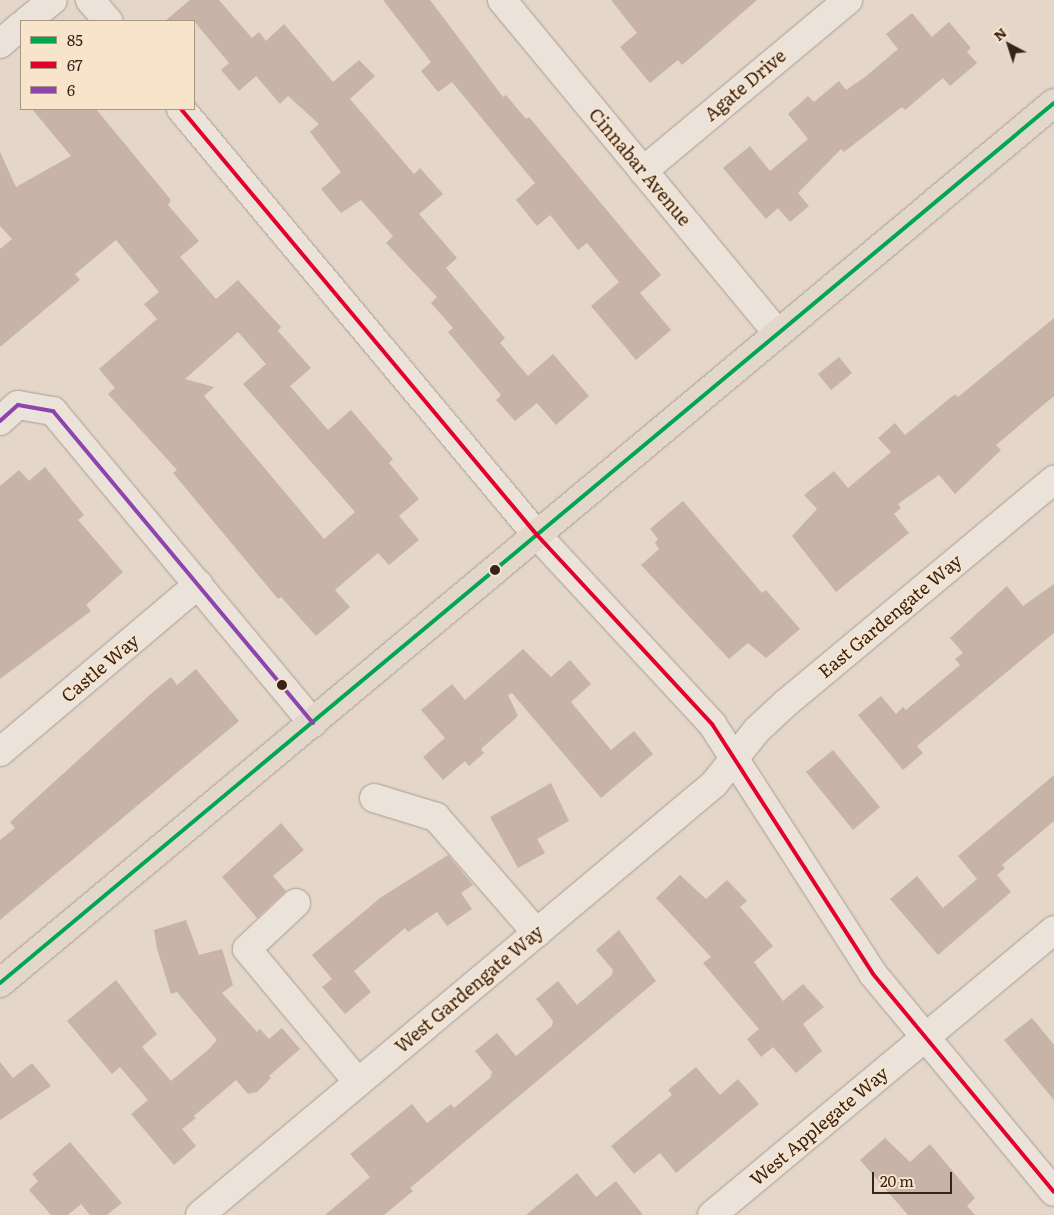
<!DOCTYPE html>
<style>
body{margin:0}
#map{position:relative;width:1054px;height:1215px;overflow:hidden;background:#e4d6c8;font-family:Literata,serif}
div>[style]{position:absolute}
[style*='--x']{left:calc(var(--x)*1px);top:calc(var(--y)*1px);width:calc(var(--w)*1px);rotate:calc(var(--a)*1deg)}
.building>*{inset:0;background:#c8b3a8}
.roads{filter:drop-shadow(0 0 1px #a99c92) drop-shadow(0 0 1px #a99c92)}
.minor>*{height:28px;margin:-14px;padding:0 14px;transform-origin:14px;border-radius:14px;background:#ebe3da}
.major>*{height:28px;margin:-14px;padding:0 14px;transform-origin:14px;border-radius:14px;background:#e3d7cb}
.bus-1>*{height:4px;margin:-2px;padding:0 2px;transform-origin:2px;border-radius:2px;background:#00a651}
.bus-2>*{height:4px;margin:-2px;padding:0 2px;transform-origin:2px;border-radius:2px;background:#e4002b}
.bus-3>*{height:4px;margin:-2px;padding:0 2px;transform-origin:2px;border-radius:2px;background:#8e44ad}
.dots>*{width:14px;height:14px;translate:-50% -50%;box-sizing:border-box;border:2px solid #f8e3cb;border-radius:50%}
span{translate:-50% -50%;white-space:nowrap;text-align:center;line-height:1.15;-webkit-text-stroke:4px #f8e3cb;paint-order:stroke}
.street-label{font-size:18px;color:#37231a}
.legend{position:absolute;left:20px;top:20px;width:175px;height:90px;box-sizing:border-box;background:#f8e3cb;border:1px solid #ab9684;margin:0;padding:6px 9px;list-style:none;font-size:15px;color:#37231a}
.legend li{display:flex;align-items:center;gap:10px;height:25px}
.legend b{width:25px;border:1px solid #ab9684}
.north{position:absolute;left:984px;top:20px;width:50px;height:50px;-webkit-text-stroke:4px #f8e3cb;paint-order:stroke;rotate:320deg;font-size:14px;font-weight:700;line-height:20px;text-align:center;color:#37231a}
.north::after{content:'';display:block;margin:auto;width:18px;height:22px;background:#37231a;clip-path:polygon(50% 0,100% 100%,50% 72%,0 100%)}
.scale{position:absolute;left:872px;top:1172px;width:80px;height:22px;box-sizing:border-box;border:2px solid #37231a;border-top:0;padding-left:6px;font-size:15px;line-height:18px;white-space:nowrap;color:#37231a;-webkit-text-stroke:4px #f8e3cb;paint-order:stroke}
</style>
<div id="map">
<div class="building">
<div style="clip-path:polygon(190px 0,219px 0,252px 38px,259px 32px,266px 41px,284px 24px,333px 82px,359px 60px,375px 76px,350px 99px,414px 174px,420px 168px,443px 194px,419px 214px,457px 258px,446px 268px,505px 338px,500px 343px,528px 376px,553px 354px,589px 396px,556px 425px,537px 403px,515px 421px,496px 400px,501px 395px,448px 332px,453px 328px,431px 303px,437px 297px,386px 243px,393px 236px,361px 200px,341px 213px,321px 189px,341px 172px,310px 132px,319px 124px,288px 96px,280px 104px,256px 76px,239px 91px,221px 70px,229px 63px,194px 21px,165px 21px)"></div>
<div style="clip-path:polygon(383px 0,430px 0,503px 97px,506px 95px,526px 119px,529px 117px,661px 275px,640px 293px,671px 330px,636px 360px,591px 306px,619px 282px,587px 243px,578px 250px,550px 215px,537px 226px,516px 200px,535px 183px,452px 82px,438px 92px,421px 71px,431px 62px)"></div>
<div style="clip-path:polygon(611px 0,757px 0,682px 65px,678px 60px,650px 83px,620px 47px,637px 33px)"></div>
<div style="clip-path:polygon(912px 13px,932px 37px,949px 22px,971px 48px,967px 52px,977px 63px,950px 86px,943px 78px,905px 110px,902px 107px,844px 152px,841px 149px,798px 193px,809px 206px,790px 222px,778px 208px,766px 219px,723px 168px,750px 146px,770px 171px,808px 139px,788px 114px,808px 96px,814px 102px,839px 81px,846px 90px,865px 77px,898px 49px,886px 34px)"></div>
<div style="clip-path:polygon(evenodd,32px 109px,96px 109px,171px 200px,168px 205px,199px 241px,180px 257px,216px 299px,238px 280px,281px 327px,278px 331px,311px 368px,290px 386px,328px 430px,351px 410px,393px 459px,389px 463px,419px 499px,399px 516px,419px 540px,389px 565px,378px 553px,335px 590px,350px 607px,316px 636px,281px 597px,278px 599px,173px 473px,177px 470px,108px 394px,115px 388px,99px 369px,157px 319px,144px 304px,159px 292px,116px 240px,75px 274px,80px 280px,0 347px,0 249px,12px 239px,0 226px,0 152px,16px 187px,71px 156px,32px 109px,238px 332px,266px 364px,243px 384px,355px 512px,324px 539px,204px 396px,214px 387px,185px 379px,238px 332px)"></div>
<div style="clip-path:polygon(1054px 318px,1054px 396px,996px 445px,1001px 450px,955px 494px,939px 475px,898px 504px,901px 508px,894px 514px,909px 533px,836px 592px,792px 536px,817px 509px,804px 495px,834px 471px,848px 488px,891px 452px,878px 438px,895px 423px,905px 435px,955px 394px,958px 397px)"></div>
<div style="clip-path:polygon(839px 357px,852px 373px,831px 390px,818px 374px)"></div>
<div style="clip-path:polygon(45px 467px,84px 515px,78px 520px,123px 572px,86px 605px,91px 611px,0 679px,0 486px,19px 470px,29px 481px)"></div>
<div style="clip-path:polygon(683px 501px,762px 593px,766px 590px,800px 629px,766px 658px,748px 643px,729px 659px,641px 565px,659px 549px,655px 543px,658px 539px,650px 529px)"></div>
<div style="clip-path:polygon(1054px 584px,1054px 633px,917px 746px,923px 753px,903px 770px,858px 715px,881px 696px,896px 714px,903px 707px,906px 710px,960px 665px,955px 659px,963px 653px,950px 638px,1007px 586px,1023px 606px)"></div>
<div style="clip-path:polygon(523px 649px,551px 677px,570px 660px,591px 684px,571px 702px,611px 750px,634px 731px,653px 754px,601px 798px,512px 693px,508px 695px,518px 716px,481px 749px,484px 753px,469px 766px,465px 761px,443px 780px,423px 757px,445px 738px,421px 710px,452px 684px,465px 700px)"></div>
<div style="clip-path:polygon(196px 669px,239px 721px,0 920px,0 840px,15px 828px,10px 822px,153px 692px,171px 677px,177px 685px)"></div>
<div style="clip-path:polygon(833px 750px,880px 807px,853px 830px,806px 772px)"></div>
<div style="clip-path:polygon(1054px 775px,1054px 821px,1002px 865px,1005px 868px,997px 875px,1011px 892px,938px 955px,890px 899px,917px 876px,943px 908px,977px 879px,958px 856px)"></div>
<div style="clip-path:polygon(551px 783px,569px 821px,537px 839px,545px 853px,518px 868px,490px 817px)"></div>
<div style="clip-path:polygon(281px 823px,304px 850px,273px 876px,286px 891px,257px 918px,222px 877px)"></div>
<div style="clip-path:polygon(448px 855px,473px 885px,461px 893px,472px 909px,447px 926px,437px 912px,408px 932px,405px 928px,354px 971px,371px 992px,345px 1014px,322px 987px,332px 979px,312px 955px,380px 898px)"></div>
<div style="clip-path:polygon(680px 875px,706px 899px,727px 880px,747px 901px,740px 907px,773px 946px,754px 962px,783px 1001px,803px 984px,824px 1007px,803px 1024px,822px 1051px,796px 1073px,773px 1047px,761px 1057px,747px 1039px,759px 1029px,703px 963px,711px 957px,656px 898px)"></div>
<div style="clip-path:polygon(186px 920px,199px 955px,222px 949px,233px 985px,222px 993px,257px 1032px,260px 1029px,269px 1039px,282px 1028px,300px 1049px,269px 1076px,271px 1078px,257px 1092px,248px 1094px,236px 1080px,194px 1116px,196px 1118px,182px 1129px,196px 1146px,174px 1165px,131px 1114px,148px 1100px,120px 1067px,112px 1074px,67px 1021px,116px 980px,157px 1034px,142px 1047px,171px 1081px,209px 1049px,217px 1040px,177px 992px,171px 994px,157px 949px,154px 930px)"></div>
<div style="clip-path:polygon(619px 930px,656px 981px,410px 1188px,413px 1191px,384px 1215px,325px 1215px,370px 1177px,350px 1154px,412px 1104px,427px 1123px,451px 1104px,454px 1108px,490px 1078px,492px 1072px,475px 1051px,497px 1033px,516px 1056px,552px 1026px,553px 1021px,536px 999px,558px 981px,577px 1005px,612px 975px,613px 970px,596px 950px)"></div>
<div style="clip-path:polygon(1032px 1018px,1054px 1045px,1054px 1100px,1004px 1040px)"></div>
<div style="clip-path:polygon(0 1062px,13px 1078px,32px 1063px,51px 1086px,0 1120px)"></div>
<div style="clip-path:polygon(696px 1067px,720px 1095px,738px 1079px,759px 1104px,676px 1173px,660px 1153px,634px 1174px,611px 1146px,672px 1095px,668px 1090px)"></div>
<div style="clip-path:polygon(885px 1138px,910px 1162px,930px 1144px,975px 1198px,967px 1206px,975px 1215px,908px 1215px,860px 1160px)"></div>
<div style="clip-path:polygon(70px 1142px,122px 1203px,107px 1215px,90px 1215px,81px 1204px,68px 1215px,51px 1215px,29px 1190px,38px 1181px,32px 1174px)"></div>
<div style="clip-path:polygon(577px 1173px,596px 1197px,616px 1181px,643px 1215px,526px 1215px)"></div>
</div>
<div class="roads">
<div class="minor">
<div style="--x:90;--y:0;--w:28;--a:49"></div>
<div style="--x:502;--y:0;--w:432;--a:50.4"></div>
<div style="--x:27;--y:21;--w:33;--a:-39"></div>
<div style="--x:0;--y:44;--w:28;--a:-41"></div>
<div style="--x:181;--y:109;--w:555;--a:50.12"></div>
<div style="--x:537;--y:535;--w:258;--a:47.2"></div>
<div style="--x:712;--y:724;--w:297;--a:57.2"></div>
<div style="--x:873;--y:974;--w:283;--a:50.3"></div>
<div style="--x:643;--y:171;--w:267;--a:-39.8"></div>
<div style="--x:0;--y:421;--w:24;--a:-42"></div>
<div style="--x:18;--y:405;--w:36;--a:10"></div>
<div style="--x:53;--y:411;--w:406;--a:50.2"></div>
<div style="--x:0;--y:752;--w:260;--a:-40.2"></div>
<div style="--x:374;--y:798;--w:65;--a:17"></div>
<div style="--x:436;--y:817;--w:154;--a:49"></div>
<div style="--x:296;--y:903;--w:67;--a:136.8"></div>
<div style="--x:247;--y:949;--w:173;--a:50.2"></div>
<div style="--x:200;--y:1215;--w:671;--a:-39.98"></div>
<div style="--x:714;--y:784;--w:69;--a:-51.5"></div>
<div style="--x:757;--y:730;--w:40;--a:-43"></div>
<div style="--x:786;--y:703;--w:349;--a:-39.8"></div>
<div style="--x:712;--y:1215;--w:445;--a:-39.8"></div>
</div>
<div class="major">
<div style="--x:0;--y:983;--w:1373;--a:-39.86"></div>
</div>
</div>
<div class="bus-1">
<div style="--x:0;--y:983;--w:1373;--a:-39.86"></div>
</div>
<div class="bus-2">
<div style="--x:181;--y:109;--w:555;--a:50.12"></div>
<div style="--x:537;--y:535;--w:258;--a:47.2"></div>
<div style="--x:712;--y:724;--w:297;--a:57.2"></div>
<div style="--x:873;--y:974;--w:283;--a:50.3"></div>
</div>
<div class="bus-3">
<div style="--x:0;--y:421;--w:24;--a:-42"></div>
<div style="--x:18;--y:405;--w:36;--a:10"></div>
<div style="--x:53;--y:411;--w:406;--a:50.2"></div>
</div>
<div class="dots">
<div style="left:495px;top:570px;background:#37231a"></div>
<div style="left:282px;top:685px;background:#37231a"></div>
</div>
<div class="street-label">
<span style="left:745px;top:85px;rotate:-40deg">Agate Drive</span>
<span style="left:640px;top:167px;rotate:50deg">Cinnabar Avenue</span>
<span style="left:890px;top:616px;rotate:-40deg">East Gardengate Way</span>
<span style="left:100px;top:668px;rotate:-40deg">Castle Way</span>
<span style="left:469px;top:989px;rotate:-40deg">West Gardengate Way</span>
<span style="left:819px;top:1126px;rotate:-40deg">West Applegate Way</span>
</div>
<ul class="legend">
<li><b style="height:6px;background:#00a651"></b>85</li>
<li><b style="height:6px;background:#e4002b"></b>67</li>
<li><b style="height:6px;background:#8e44ad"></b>6</li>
</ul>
<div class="north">N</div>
<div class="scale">20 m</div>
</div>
